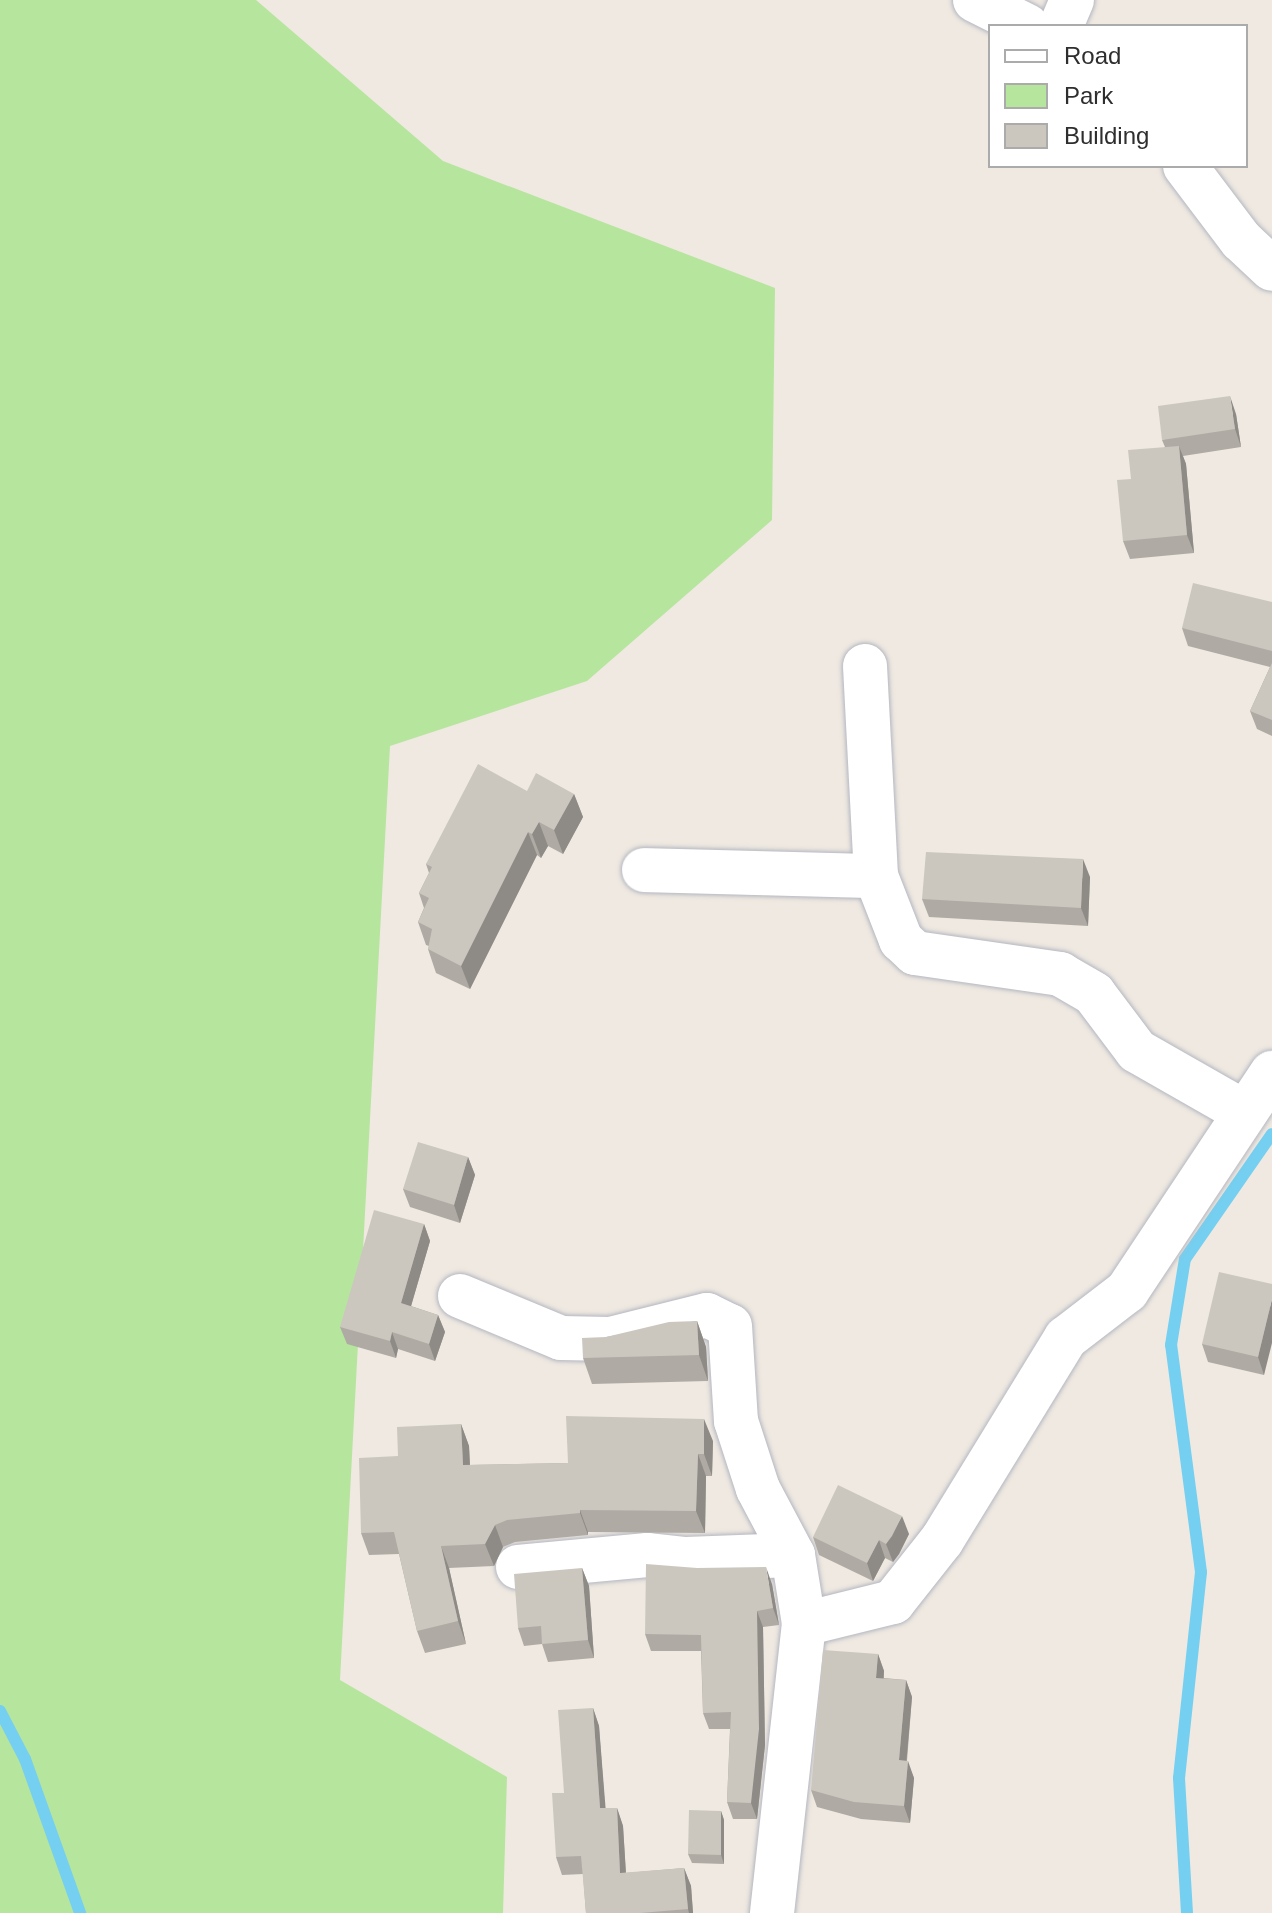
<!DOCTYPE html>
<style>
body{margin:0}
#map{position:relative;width:1272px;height:1913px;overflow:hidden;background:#efe9e1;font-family:Helvetica,sans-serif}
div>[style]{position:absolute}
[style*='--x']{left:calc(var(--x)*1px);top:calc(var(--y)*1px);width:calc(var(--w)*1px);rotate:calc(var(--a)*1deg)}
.green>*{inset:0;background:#b6e59e}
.stream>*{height:12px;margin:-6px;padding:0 6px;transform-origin:6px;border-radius:6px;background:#75cff0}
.roads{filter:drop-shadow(0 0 2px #b4b7c1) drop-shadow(0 0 2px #b4b7c1)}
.minor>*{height:44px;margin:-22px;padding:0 22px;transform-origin:22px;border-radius:22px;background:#fff}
.wall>*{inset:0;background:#afaba4}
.shaded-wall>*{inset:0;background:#8e8b86}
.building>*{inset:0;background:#cbc7bf}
span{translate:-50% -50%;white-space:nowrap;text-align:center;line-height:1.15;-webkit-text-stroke:8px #fff;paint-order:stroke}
.legend{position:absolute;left:988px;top:24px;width:260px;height:144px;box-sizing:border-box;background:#fff;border:2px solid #ababab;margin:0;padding:10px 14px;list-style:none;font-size:24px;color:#2e2e2e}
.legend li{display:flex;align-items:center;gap:16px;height:40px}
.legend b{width:40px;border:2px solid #ababab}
</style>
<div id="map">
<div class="green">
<div style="clip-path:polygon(0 0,256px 0,443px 161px,775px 288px,772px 520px,587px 681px,390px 746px,340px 1680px,507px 1777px,503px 1913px,0 1913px)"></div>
</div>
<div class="stream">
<div style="--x:0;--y:1711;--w:54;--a:62.5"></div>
<div style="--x:25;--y:1759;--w:164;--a:70.3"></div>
<div style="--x:1187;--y:1913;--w:135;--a:-93.4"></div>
<div style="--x:1179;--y:1778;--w:207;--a:-83.9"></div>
<div style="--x:1201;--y:1572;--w:229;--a:-97.5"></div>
<div style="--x:1171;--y:1345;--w:87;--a:-80.8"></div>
<div style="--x:1185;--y:1259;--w:152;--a:-55.2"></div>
</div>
<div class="roads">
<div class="minor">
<div style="--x:975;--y:0;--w:58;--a:26.6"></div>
<div style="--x:1061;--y:26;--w:28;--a:-67"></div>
<div style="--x:1185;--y:166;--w:93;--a:52.9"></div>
<div style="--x:1241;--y:240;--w:42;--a:43.1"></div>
<div style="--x:865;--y:666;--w:210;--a:87"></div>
<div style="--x:876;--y:876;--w:69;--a:68.7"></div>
<div style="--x:901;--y:940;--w:19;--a:43"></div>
<div style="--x:915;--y:953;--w:147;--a:8.2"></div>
<div style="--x:1060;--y:974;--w:39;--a:30"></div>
<div style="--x:1094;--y:994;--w:71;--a:53"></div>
<div style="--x:1137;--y:1051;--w:123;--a:29.7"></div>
<div style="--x:644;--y:870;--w:232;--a:1.5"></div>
<div style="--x:460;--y:1296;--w:109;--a:22.6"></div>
<div style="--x:561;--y:1338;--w:49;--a:1.2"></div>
<div style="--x:610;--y:1339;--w:100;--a:-13.9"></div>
<div style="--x:707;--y:1315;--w:25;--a:26"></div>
<div style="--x:730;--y:1326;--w:95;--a:86.4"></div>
<div style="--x:736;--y:1421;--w:71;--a:72.1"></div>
<div style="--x:758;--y:1489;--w:75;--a:62.1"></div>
<div style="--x:793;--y:1555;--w:70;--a:80.9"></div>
<div style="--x:518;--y:1567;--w:130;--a:-5.3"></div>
<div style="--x:647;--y:1555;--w:39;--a:6"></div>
<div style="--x:686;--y:1559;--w:107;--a:-2.1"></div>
<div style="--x:772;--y:1913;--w:291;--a:-83.7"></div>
<div style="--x:804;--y:1624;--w:92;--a:-13.9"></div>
<div style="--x:893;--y:1602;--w:79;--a:-51.7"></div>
<div style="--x:942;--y:1540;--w:237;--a:-58.5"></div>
<div style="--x:1066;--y:1338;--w:77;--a:-37.6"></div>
<div style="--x:1127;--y:1291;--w:262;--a:-56.4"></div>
</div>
</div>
<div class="wall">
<div style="clip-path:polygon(1236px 414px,1241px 447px,1183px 456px,1186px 464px,1194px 553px,1130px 559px,1123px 541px,1131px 479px,1165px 447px,1162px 440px)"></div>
<div style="clip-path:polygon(1272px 602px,1272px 736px,1257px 729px,1250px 711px,1270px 667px,1188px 646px,1182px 628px)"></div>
<div style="clip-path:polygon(527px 791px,574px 794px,583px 817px,563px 854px,548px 846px,541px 858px,537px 855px,470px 989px,436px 973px,428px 949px,429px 946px,426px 945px,418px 922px,424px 908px,419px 893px,429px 873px,426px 864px)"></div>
<div style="clip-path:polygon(1090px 877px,1088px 926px,929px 917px,922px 899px)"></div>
<div style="clip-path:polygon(468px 1157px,475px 1175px,460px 1223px,410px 1207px,403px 1189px)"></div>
<div style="clip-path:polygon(424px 1224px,430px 1241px,411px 1306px,438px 1315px,445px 1332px,435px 1361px,398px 1349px,396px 1358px,347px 1344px,340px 1327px)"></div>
<div style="clip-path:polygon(1272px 1284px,1264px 1375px,1208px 1362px,1202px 1344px)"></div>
<div style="clip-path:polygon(697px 1321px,706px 1347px,708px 1381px,592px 1384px,583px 1358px,606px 1337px)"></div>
<div style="clip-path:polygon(461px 1424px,469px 1446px,470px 1465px,568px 1463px,713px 1441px,712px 1476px,706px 1476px,705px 1533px,588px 1532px,588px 1535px,515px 1542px,503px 1547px,494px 1566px,449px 1568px,466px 1644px,425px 1653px,417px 1631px,399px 1554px,369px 1555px,361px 1533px,398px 1456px)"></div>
<div style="clip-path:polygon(909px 1534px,899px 1554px,893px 1562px,885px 1558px,873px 1581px,819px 1555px,813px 1537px)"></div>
<div style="clip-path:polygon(582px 1568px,589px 1586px,594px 1658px,548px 1662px,542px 1644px,524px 1646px,518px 1628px)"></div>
<div style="clip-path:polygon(772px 1584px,779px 1625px,763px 1627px,765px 1745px,757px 1819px,733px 1819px,727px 1802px,730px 1729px,709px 1729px,703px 1713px,701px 1651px,651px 1651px,645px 1634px)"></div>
<div style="clip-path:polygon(878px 1654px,884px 1671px,884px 1678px,906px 1680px,912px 1697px,907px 1761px,914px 1778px,910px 1823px,861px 1819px,817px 1807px,811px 1790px)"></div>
<div style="clip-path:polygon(593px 1708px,599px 1726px,605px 1808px,617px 1808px,623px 1826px,626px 1873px,684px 1868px,691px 1886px,693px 1913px,586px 1913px,583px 1874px,562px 1875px,556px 1857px,564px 1793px)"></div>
<div style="clip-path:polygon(721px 1811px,724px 1820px,724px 1864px,692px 1863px,688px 1854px)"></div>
</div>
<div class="shaded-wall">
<div style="clip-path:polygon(1230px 396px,1236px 414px,1241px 447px,1235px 429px)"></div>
<div style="clip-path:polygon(1179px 446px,1186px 464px,1194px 553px,1187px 535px)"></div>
<div style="clip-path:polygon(574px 794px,583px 817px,563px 854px,554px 830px)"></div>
<div style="clip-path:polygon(539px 822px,548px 846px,541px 858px,532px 834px)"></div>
<div style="clip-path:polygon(528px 832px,537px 855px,470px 989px,461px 966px)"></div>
<div style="clip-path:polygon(1083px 859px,1090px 877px,1088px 926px,1081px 908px)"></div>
<div style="clip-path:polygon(468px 1157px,475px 1175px,460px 1223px,454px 1205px)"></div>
<div style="clip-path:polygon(424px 1224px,430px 1241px,407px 1320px,401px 1303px)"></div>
<div style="clip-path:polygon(1272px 1299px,1272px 1343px,1264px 1375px,1258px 1357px)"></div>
<div style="clip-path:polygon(438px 1315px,445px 1332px,435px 1361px,429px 1344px)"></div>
<div style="clip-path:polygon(697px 1321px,706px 1347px,708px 1381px,699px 1355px)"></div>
<div style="clip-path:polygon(392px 1332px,398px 1349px,396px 1358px,390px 1341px)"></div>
<div style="clip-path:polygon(704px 1419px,713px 1441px,712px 1476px,704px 1454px)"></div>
<div style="clip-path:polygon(461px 1424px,469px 1446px,471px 1488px,463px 1465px)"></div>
<div style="clip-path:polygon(698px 1454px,706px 1476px,705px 1533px,696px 1511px)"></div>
<div style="clip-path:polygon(580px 1510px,588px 1532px,588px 1535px,580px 1513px)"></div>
<div style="clip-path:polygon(902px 1516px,909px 1534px,899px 1554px,893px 1562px,886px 1544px)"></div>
<div style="clip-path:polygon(495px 1525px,503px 1547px,494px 1566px,485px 1544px)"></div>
<div style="clip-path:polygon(879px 1540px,885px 1558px,873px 1581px,867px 1563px)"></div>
<div style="clip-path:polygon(441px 1546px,449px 1568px,466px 1644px,458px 1621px)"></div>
<div style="clip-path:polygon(766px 1567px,772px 1584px,779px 1625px,773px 1608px)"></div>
<div style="clip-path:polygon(582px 1568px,589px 1586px,594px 1658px,588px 1640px)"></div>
<div style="clip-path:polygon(757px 1611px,763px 1627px,765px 1745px,757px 1819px,751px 1803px)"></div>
<div style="clip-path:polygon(878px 1654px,884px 1671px,882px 1695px,876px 1678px)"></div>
<div style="clip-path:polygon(906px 1680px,912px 1697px,905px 1777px,899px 1760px)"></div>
<div style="clip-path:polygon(593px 1708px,599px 1726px,607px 1826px,600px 1808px)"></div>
<div style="clip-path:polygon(908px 1761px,914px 1778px,910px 1823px,904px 1806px)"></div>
<div style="clip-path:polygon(617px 1808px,623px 1826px,627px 1891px,620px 1873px)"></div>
<div style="clip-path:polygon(721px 1811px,724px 1820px,724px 1864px,721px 1855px)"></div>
<div style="clip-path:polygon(684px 1868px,691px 1886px,693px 1913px,689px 1913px,688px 1909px)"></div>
</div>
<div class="building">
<div style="clip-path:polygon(1230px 396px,1235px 429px,1162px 440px,1158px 406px)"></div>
<div style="clip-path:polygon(1179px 446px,1187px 535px,1123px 541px,1117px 480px,1131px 479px,1128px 450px)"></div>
<div style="clip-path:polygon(1193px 583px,1272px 602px,1272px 651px,1182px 628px)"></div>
<div style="clip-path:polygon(1272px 663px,1272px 720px,1250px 711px)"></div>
<div style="clip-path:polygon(478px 764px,527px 791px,536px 773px,574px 794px,554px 830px,539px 822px,532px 834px,528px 832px,461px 966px,428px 949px,432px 929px,418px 922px,429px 898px,419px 893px,432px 867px,426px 864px)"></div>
<div style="clip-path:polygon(926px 852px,1083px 859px,1081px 908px,922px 899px)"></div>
<div style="clip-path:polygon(418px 1142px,468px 1157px,454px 1205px,403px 1189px)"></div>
<div style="clip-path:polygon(374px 1210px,424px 1224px,401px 1303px,438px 1315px,429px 1344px,392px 1332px,390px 1341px,340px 1327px)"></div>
<div style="clip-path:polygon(1219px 1272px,1272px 1284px,1272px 1299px,1258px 1357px,1202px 1344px)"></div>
<div style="clip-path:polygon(697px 1321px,699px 1355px,583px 1358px,582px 1338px,606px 1337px,669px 1322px)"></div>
<div style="clip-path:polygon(566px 1416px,704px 1419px,704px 1454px,698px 1454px,696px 1511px,580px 1510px,580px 1513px,507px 1520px,495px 1525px,485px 1544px,441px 1546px,458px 1621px,417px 1631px,394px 1532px,361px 1533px,359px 1458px,398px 1456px,397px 1427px,461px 1424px,463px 1465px,568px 1463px)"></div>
<div style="clip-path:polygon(838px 1485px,902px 1516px,892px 1536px,886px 1544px,879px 1540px,867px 1563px,813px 1537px)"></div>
<div style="clip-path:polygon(646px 1564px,697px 1568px,766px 1567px,773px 1608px,757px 1611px,759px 1729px,751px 1803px,727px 1802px,731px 1712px,703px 1713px,701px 1635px,645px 1634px)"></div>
<div style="clip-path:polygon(582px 1568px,588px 1640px,542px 1644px,541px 1626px,518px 1628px,514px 1574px)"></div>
<div style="clip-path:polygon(823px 1650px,878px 1654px,876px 1678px,906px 1680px,899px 1760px,908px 1761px,904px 1806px,854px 1802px,811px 1790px)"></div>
<div style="clip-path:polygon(593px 1708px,600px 1808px,617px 1808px,620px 1873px,684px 1868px,688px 1909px,640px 1913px,586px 1913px,581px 1856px,556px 1857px,552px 1793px,564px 1793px,558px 1710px)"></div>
<div style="clip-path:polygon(689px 1810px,721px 1811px,721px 1855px,688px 1854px)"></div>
</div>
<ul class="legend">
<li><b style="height:10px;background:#fff"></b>Road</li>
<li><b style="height:22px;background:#b6e59e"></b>Park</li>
<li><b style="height:22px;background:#cbc7bf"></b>Building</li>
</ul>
</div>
